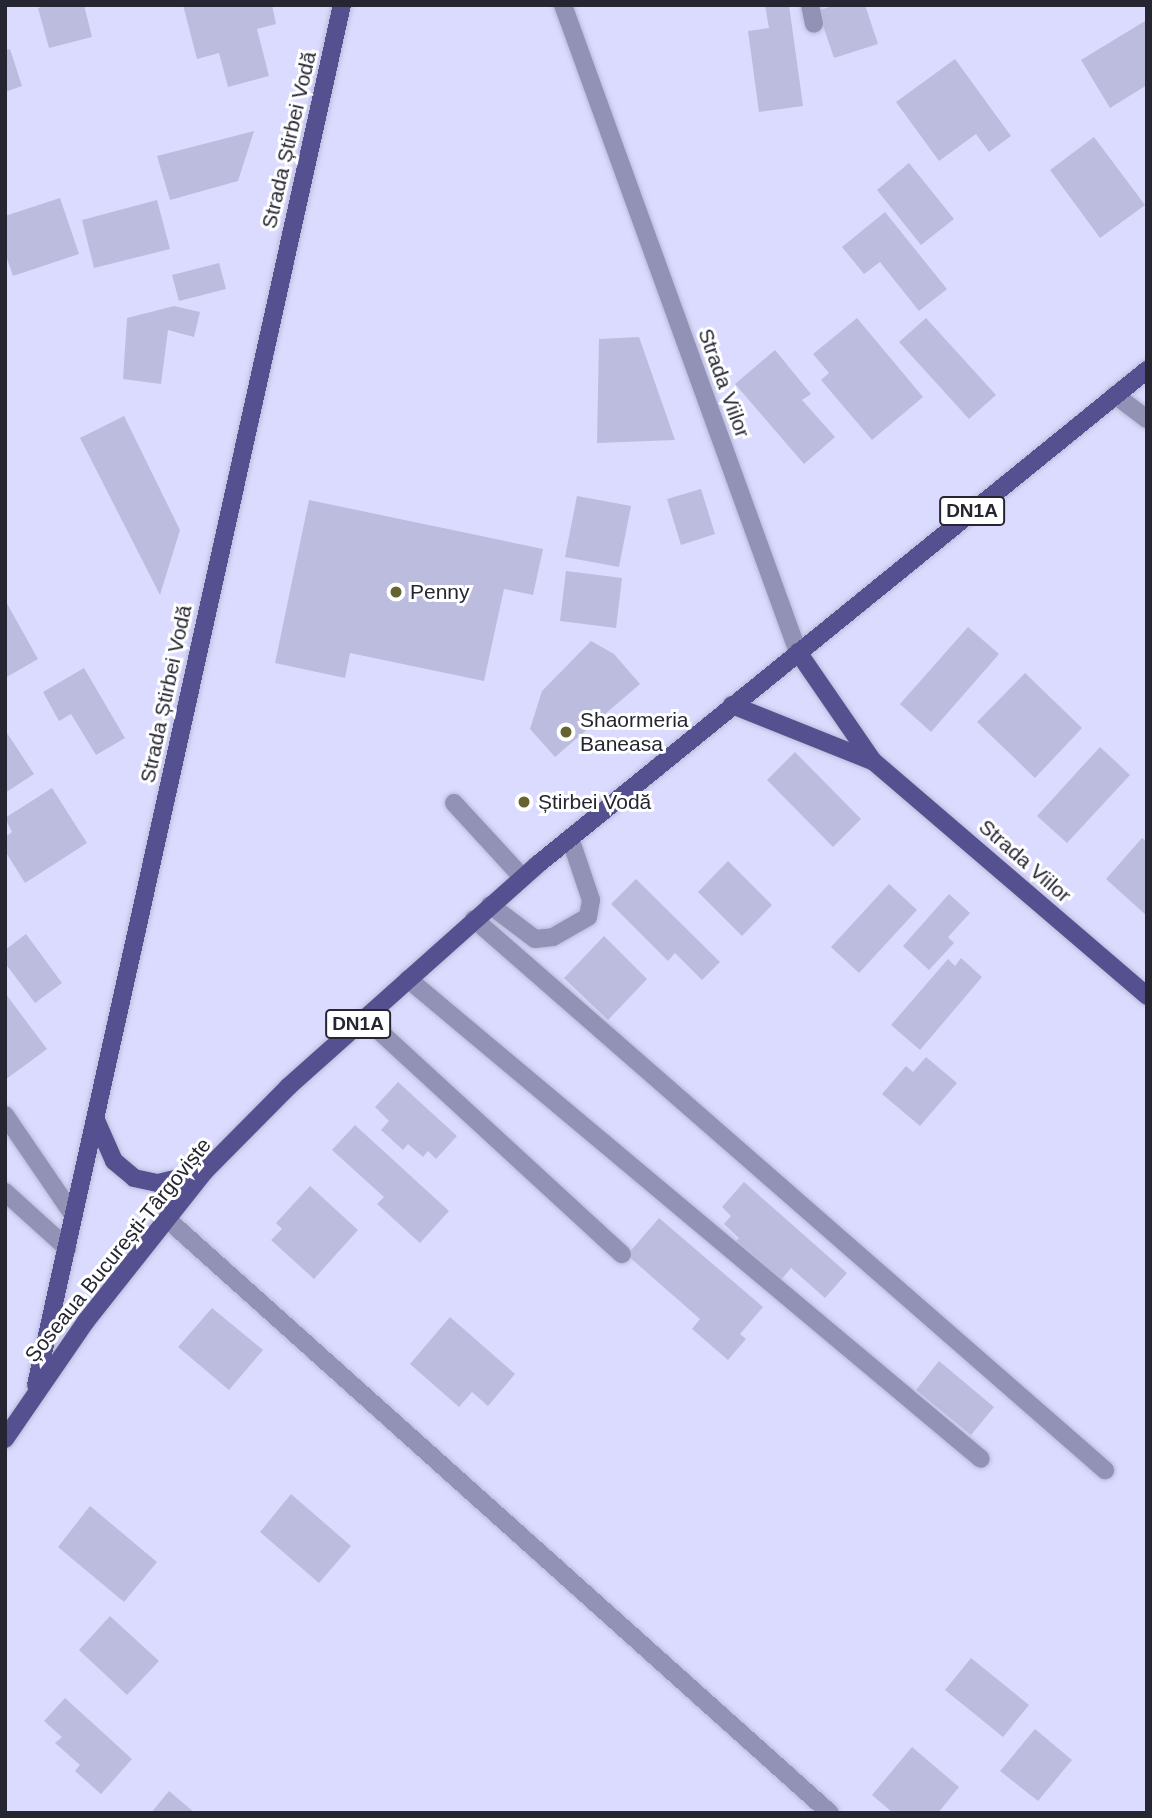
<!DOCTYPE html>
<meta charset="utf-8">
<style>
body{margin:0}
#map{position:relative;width:1152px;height:1818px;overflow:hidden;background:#dadbfe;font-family:Arial,sans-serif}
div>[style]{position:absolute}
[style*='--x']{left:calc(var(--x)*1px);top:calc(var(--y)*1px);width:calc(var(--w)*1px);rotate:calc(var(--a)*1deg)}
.building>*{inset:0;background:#bcbcde}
.roads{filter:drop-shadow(0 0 2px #babad9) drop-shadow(0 0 2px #babad9)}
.minor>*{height:18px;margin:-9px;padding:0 9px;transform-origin:9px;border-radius:9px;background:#9292b7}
.major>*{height:18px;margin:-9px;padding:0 9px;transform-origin:9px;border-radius:9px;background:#555191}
.dots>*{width:19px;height:19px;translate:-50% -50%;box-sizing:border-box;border:4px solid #fff;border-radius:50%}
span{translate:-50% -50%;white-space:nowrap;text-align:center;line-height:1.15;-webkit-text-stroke:6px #fff;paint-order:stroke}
.shield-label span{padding:2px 5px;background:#fff;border:2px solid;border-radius:5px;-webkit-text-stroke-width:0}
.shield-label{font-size:19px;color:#262633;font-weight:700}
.street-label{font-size:21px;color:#262633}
.poi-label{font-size:21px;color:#262633}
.left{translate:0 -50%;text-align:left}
.frame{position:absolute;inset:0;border:7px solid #262633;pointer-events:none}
</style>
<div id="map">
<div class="building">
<div style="clip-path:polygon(49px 5px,84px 5px,92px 37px,49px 48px,38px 8px)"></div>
<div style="clip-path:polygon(183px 5px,272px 5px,276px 24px,257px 29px,269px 76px,228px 87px,219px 53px,197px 59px)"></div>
<div style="clip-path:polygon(765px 5px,789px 5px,803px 106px,759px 112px,748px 31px,769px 28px)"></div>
<div style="clip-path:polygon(834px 5px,865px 5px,878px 44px,834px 58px,818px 11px)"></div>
<div style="clip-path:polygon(1145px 21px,1147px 85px,1110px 108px,1081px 60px)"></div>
<div style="clip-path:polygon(10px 49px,22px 86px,5px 92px,5px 50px)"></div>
<div style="clip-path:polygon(955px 59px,1011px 136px,989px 152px,976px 134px,939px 161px,896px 102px)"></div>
<div style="clip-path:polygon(254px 131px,238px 181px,170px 200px,157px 156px)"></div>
<div style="clip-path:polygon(1094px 137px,1145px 205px,1100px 238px,1050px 170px)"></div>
<div style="clip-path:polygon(909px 163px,954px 219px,921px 245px,877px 190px)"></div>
<div style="clip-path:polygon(60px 198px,79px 254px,13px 276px,5px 253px,5px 216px)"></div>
<div style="clip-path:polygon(157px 200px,170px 249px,94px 268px,82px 220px)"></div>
<div style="clip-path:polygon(885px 212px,947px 289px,919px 311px,880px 262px,864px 274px,842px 247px)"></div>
<div style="clip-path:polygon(219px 263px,226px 289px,179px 301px,172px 275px)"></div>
<div style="clip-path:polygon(174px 306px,200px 312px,194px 337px,168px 330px,161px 384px,123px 379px,127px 318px)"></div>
<div style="clip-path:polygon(857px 318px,923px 397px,872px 440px,821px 380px,829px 373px,813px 354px)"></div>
<div style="clip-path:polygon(926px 318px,996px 395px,969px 419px,899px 342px)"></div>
<div style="clip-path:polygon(639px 337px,675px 440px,597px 443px,599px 339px)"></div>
<div style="clip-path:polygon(775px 350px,811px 394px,802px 400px,835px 437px,804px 464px,735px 384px)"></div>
<div style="clip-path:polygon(124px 416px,180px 530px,160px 595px,80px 438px)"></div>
<div style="clip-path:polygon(701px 489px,715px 534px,681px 545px,667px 499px)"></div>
<div style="clip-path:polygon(577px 496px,631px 506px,619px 567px,565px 557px)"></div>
<div style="clip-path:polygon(309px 500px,543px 549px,533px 595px,504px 589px,484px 681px,350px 653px,345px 678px,275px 663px)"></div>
<div style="clip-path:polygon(566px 571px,622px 578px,616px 628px,560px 621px)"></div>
<div style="clip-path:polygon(5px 600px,38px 659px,5px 678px)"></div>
<div style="clip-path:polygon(968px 627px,999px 654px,931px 732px,900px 704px)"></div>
<div style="clip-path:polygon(591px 641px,614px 654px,640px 684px,555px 757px,530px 729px,542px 691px)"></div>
<div style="clip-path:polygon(84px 668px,125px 738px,96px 755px,71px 714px,59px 721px,43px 692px)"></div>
<div style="clip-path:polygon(1025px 673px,1082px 728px,1035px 778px,977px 722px)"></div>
<div style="clip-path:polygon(5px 730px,34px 774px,5px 793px)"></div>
<div style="clip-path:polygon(1100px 747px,1130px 775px,1067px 843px,1037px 816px)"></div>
<div style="clip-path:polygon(795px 752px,861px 819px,833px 847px,767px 780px)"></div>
<div style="clip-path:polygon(52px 788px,87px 843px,25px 883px,5px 851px,5px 837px,12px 832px,5px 818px)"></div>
<div style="clip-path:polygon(1142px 838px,1147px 842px,1147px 916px,1106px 879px)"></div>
<div style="clip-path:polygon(728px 861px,772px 905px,742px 936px,698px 892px)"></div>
<div style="clip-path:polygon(636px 879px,720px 962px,702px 980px,675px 953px,668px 961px,611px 904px)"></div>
<div style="clip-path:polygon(889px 884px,917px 910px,859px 973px,831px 947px)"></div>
<div style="clip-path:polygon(949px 894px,970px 913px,948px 937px,954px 943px,929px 970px,903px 946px)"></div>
<div style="clip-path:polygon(26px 934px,62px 983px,35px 1003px,5px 963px,5px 950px)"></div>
<div style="clip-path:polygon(604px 936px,647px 979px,608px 1020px,564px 978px)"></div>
<div style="clip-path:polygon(961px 958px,982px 977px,920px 1050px,891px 1025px,948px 959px,955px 966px)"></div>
<div style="clip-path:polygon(5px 993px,47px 1049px,5px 1080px)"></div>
<div style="clip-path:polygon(926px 1057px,957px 1083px,920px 1126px,882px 1094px,906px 1066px,913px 1072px)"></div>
<div style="clip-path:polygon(398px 1082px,457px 1136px,436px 1159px,428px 1151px,423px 1157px,408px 1144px,403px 1150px,381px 1130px,389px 1121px,375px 1107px)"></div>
<div style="clip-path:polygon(355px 1125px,449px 1211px,420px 1243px,377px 1204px,384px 1197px,332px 1150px)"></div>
<div style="clip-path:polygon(744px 1182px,847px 1273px,825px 1298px,791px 1268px,779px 1282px,735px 1243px,739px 1238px,724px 1224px,731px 1216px,722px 1207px)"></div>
<div style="clip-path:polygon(310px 1186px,358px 1230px,314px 1279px,271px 1240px,282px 1229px,276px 1223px)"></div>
<div style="clip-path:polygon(659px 1218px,763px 1307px,740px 1334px,746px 1339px,728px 1360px,692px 1329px,700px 1319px,627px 1255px)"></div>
<div style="clip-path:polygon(212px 1308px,263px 1350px,229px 1390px,178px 1347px)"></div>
<div style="clip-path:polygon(450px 1317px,515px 1374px,488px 1406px,472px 1392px,459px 1407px,410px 1364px)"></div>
<div style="clip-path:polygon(939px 1361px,994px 1407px,971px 1435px,916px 1390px)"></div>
<div style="clip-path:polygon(291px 1494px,351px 1546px,319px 1583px,260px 1532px)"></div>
<div style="clip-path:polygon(90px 1506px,157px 1562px,124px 1602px,58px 1547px)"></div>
<div style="clip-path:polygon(110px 1616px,159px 1661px,127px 1695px,79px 1650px)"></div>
<div style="clip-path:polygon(971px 1658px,1029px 1705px,1003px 1737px,945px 1690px)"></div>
<div style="clip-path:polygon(65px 1698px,132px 1759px,101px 1794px,75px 1771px,80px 1765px,55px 1743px,62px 1737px,44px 1721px)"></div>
<div style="clip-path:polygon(1035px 1729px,1072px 1760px,1038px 1801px,1000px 1771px)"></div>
<div style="clip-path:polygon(912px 1747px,959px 1787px,938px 1813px,893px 1813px,872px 1795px)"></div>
<div style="clip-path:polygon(169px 1791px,195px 1813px,151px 1813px)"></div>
</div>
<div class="roads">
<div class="minor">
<div style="--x:563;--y:5;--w:688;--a:70.04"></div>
<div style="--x:810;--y:5;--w:19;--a:78"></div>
<div style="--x:1115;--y:395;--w:40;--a:37"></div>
<div style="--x:454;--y:803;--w:100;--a:47.4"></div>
<div style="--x:490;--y:905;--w:56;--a:37.1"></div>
<div style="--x:535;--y:939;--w:18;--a:-6"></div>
<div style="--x:553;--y:937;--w:40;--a:-29.7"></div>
<div style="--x:588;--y:917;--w:17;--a:-80"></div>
<div style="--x:591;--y:900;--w:65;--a:-108.7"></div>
<div style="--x:474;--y:919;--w:838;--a:41.13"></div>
<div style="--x:408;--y:979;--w:747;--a:39.95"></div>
<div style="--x:365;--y:1018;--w:349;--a:42.6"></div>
<div style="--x:5;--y:1115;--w:122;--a:55.7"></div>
<div style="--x:5;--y:1192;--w:84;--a:42.1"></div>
<div style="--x:167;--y:1219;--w:890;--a:41.86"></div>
</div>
<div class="major">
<div style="--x:798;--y:652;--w:132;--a:55.5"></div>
<div style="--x:873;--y:761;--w:361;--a:40.6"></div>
<div style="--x:732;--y:705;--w:151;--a:21.8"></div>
<div style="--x:96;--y:1120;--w:45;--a:66.3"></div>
<div style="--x:114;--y:1161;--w:26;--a:40"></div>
<div style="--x:134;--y:1178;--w:25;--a:12"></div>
<div style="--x:158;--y:1183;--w:47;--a:-13.4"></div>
<div style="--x:36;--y:1385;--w:1414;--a:-77.5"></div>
<div style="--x:5;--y:1439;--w:143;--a:-55.5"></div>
<div style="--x:86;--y:1321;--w:190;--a:-51.6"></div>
<div style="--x:204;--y:1172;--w:120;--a:-45.3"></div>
<div style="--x:288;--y:1087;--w:334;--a:-41.7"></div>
<div style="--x:537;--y:865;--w:786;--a:-39.06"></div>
</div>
</div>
<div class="dots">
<div style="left:396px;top:592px;background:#676330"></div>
<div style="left:566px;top:732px;background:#676330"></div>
<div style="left:524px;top:802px;background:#676330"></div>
</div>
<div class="shield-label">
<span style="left:972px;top:511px">DN1A</span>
<span style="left:358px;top:1024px">DN1A</span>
</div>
<div class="street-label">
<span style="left:289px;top:140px;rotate:-77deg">Strada Știrbei Vodă</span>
<span style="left:724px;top:383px;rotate:70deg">Strada Viilor</span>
<span style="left:166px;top:694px;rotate:-78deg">Strada Știrbei Vodă</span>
<span style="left:1025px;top:861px;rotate:41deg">Strada Viilor</span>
<span style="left:118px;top:1250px;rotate:-51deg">Șoseaua București-Târgoviște</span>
</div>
<div class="poi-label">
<span class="left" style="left:410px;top:592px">Penny</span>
<span class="left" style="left:580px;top:732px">Shaormeria<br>Baneasa</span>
<span class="left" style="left:538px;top:802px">Știrbei Vodă</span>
</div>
<div class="frame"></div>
</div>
